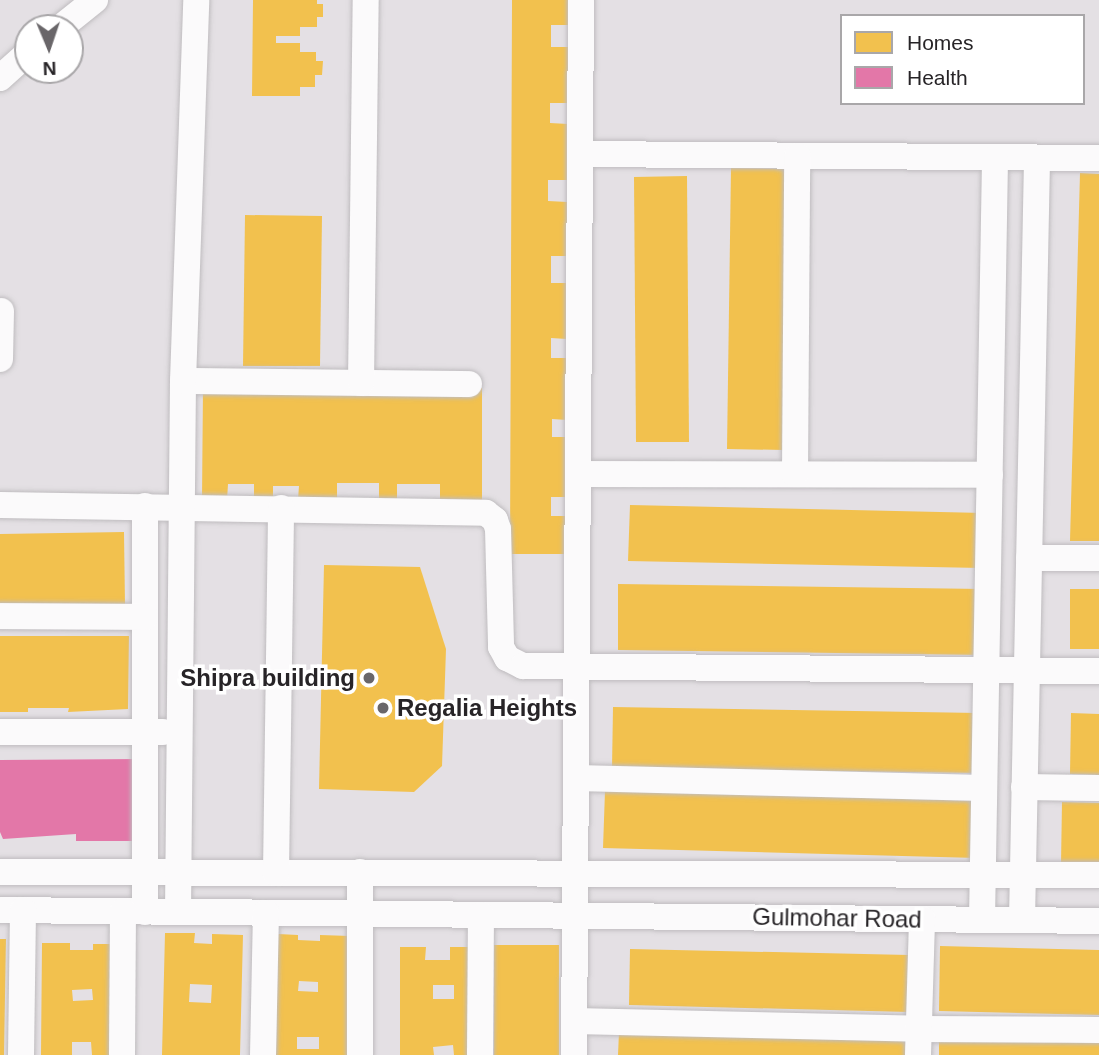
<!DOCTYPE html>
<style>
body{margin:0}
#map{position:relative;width:1099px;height:1055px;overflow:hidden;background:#e4e0e4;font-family:Arial,sans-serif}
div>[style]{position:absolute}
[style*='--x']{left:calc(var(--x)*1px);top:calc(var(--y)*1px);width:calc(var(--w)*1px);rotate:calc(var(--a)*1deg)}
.homes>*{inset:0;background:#f2c14e}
.health>*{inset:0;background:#e377a8}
.roads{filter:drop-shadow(0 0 2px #bfbcbf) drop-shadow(0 0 2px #bfbcbf)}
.minor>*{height:26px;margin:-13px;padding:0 13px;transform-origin:13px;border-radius:13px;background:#fbfafb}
.dots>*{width:19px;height:19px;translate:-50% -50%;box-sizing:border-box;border:4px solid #fff;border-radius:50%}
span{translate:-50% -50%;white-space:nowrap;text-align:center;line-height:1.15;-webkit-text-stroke:7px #fff;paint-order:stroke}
.poi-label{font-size:24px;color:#272427;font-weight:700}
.right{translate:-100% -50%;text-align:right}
.left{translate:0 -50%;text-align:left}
.street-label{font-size:24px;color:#272427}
.legend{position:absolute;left:840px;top:14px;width:245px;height:91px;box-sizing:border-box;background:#fff;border:2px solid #a9a7a9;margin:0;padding:9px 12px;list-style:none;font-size:21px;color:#272427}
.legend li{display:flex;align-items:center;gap:14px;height:35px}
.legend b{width:35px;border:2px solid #a9a7a9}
.north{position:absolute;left:14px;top:14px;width:70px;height:70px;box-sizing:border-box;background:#fff;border:2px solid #a9a7a9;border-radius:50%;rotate:178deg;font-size:19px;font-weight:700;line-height:28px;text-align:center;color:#272427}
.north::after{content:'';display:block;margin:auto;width:24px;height:32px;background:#696669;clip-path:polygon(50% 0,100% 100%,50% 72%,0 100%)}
</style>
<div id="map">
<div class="homes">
<div style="clip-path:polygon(253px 0,317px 0,317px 4px,323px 4px,323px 17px,317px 17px,317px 27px,300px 27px,300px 36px,276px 36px,276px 43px,300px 43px,300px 52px,316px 52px,316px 61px,323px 61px,322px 75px,315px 75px,315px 87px,300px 87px,300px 96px,252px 96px)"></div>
<div style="clip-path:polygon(512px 0,568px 0,568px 25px,551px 25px,551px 47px,568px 47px,568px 103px,550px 103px,550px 123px,568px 124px,567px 180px,548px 180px,548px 201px,567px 202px,567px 256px,551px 256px,551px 283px,567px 283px,567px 339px,551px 338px,551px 358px,567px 358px,567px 420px,552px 419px,552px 437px,567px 437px,566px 497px,551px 497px,551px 516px,566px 516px,566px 554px,510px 554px)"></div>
<div style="clip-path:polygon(731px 168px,788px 169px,784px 450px,727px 449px)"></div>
<div style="clip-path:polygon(1080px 173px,1099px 174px,1099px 541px,1070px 541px)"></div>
<div style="clip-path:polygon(687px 176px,689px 442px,636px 442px,634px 177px)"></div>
<div style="clip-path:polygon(245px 215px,322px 216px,320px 366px,243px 366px)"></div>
<div style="clip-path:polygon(203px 387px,482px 388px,482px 500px,440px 499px,440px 484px,397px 484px,397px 500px,379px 500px,379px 483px,337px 483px,337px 500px,298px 500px,299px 486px,273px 486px,273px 500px,254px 500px,254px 484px,228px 484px,227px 500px,202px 499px)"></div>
<div style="clip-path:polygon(630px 505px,984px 513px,982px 568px,628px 561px)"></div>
<div style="clip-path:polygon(124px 532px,125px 605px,0 611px,0 534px)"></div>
<div style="clip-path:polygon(324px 565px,420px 567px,446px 649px,442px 766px,414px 792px,319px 789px)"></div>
<div style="clip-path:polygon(618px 584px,983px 589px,982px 655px,618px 650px)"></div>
<div style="clip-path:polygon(1070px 589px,1099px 589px,1099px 649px,1070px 649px)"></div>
<div style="clip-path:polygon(0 636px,129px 636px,128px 709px,68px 712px,69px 708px,28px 708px,28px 712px,0 712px)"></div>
<div style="clip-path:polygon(613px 707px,979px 713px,978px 773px,612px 768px)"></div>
<div style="clip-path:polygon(1071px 713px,1099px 714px,1099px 775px,1070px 774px)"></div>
<div style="clip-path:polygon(605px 791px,979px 801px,977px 858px,603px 848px)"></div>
<div style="clip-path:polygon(1062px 802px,1099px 803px,1099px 865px,1061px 864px)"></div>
<div style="clip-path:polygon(evenodd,165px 933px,195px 933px,194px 943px,212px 944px,212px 934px,243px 935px,240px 1055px,162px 1055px,165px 933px,190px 984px,212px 985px,211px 1003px,189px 1002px,190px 984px)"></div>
<div style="clip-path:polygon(evenodd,278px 934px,298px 935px,298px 940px,320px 941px,320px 935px,350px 936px,348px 1055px,276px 1055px,278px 934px,299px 981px,318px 982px,318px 992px,298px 991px,299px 981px,278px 934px,297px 1037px,319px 1037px,319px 1049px,297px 1049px,297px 1037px)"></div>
<div style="clip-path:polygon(0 939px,6px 939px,4px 1055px,0 1055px)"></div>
<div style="clip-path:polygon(evenodd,42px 943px,70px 943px,70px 950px,93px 950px,93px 944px,116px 944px,115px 1055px,92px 1055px,91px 1042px,72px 1042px,72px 1055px,41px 1055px,42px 943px,92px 989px,93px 1000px,73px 1001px,72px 990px,92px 989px)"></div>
<div style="clip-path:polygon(494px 945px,559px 945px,559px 1055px,494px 1055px)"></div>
<div style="clip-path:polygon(940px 946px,1099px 950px,1099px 1015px,939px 1011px)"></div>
<div style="clip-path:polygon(evenodd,400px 947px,426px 947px,425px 960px,450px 960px,450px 947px,470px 947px,470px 1055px,454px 1055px,453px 1045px,433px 1047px,434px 1055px,400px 1055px,400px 947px,433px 985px,454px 985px,454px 999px,433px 999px,433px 985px)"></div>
<div style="clip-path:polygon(630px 949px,909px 955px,908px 1012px,629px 1005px)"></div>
<div style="clip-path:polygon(939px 1031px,1099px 1035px,1099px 1055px,939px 1055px)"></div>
<div style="clip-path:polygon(619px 1032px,906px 1041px,905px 1055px,618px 1055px)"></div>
</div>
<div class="health">
<div style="clip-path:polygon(141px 759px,141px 841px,76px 841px,76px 834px,3px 839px,0 832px,0 760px)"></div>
</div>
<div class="roads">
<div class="minor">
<div style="--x:60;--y:28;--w:45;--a:-38.7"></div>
<div style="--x:0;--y:78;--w:38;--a:-42"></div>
<div style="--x:580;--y:154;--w:519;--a:0.44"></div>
<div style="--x:0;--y:359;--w:48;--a:-88.8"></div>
<div style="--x:183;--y:381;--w:286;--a:0.6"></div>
<div style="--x:361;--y:383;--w:383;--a:-89.3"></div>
<div style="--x:578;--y:474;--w:412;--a:0.1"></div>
<div style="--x:795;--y:474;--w:318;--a:-89.6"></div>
<div style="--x:0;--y:505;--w:486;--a:0.9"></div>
<div style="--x:486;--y:513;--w:11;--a:38"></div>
<div style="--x:495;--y:520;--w:9;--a:72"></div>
<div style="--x:498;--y:529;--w:118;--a:88.5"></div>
<div style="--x:501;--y:647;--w:13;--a:61"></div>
<div style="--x:507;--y:658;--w:18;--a:27"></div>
<div style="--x:523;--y:666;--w:576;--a:0.5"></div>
<div style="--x:145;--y:506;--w:406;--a:90"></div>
<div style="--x:1029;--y:558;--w:70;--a:0"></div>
<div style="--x:0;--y:616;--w:145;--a:0.4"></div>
<div style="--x:0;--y:732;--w:163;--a:0"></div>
<div style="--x:576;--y:778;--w:408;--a:1.4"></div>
<div style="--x:1024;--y:787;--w:75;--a:0.8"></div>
<div style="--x:0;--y:872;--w:1099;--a:0.16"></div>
<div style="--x:360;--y:872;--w:183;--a:90"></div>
<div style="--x:276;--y:873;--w:365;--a:-89.2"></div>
<div style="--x:0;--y:910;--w:1099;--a:0.57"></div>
<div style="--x:178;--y:912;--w:531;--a:-89.46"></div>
<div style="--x:183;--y:381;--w:381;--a:-88"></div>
<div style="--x:982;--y:920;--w:762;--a:-89.02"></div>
<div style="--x:1022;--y:920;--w:762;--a:-88.87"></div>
<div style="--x:574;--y:1021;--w:345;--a:1.3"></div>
<div style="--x:919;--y:1029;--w:180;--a:0.3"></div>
<div style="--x:21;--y:1055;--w:145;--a:-89.2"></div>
<div style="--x:122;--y:1055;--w:144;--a:-89.6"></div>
<div style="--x:263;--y:1055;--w:142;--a:-88.8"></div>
<div style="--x:480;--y:1055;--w:140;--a:-89.6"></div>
<div style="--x:574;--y:1055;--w:1055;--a:-89.62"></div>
<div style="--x:918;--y:1055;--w:136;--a:-88.3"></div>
</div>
</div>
<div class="dots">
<div style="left:369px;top:678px;background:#696669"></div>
<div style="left:383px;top:708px;background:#696669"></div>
</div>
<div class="poi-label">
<span class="right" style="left:355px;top:678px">Shipra building</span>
<span class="left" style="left:397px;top:708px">Regalia Heights</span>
</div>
<div class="street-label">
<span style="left:837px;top:918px;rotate:1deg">Gulmohar Road</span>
</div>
<ul class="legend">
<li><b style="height:19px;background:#f2c14e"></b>Homes</li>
<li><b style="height:19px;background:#e377a8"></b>Health</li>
</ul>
<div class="north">N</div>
</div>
